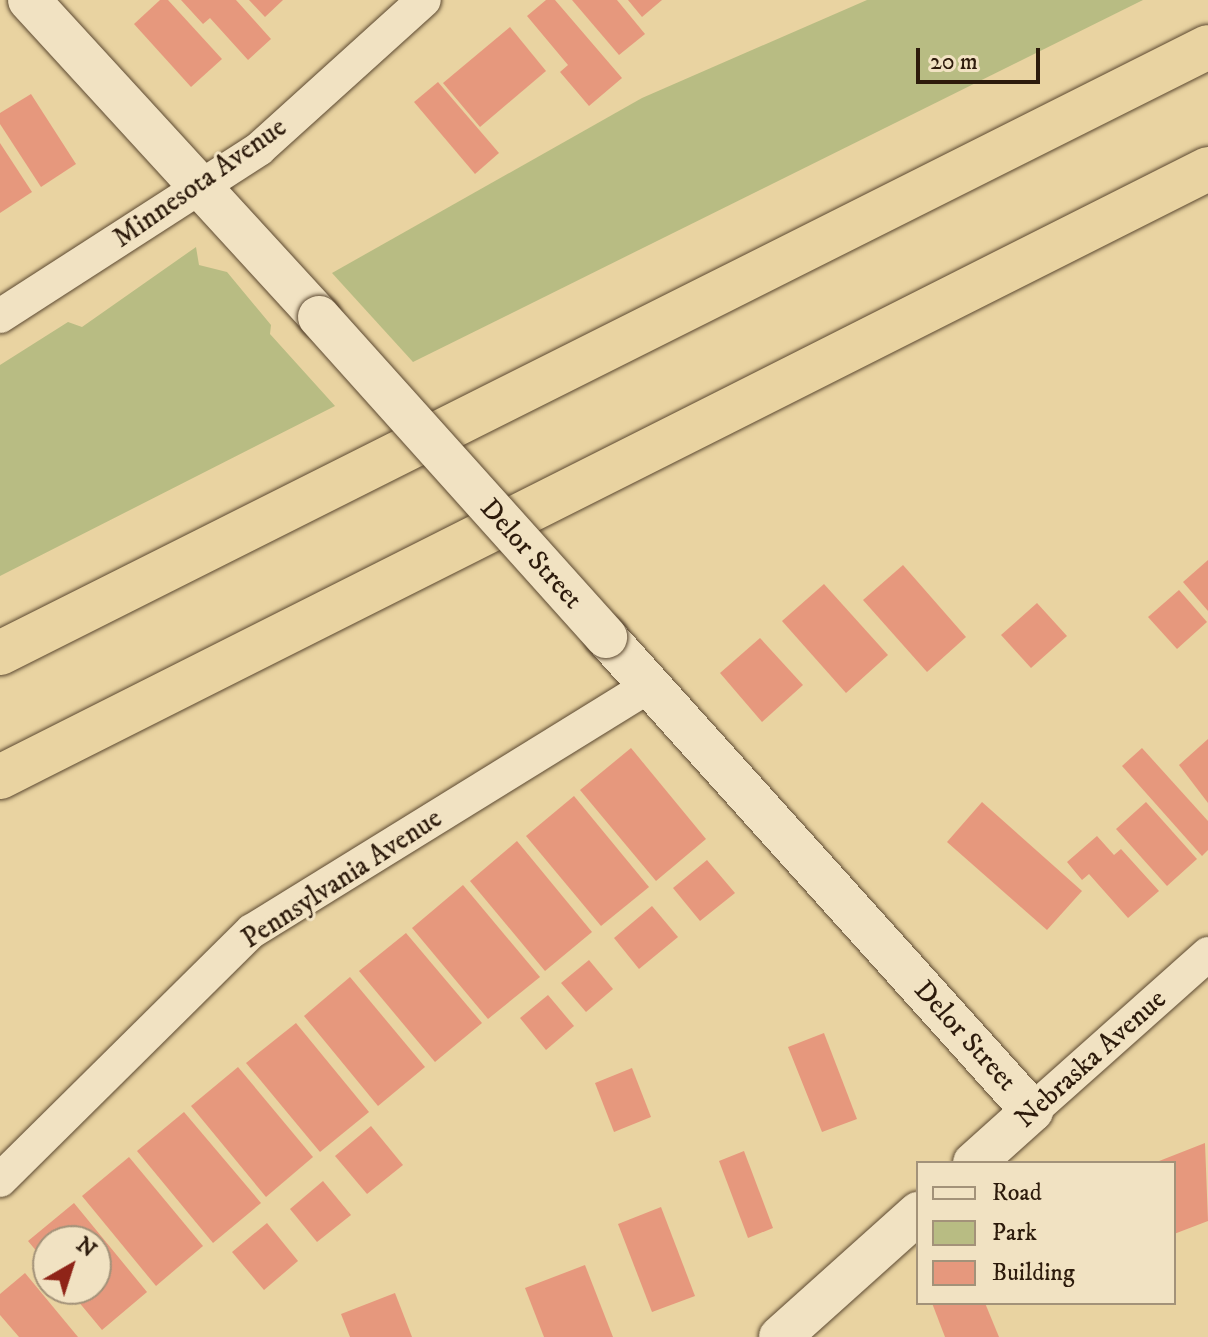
<!DOCTYPE html>
<style>
body{margin:0}
#map{position:relative;width:1208px;height:1337px;overflow:hidden;background:#e9d3a1;font-family:"IM FELL DW Pica",serif}
div>[style]{position:absolute}
[style*='--x']{left:calc(var(--x)*1px);top:calc(var(--y)*1px);width:calc(var(--w)*1px);rotate:calc(var(--a)*1deg)}
.green>*{inset:0;background:#b8bc83}
.building>*{inset:0;background:#e6987d}
.roads{filter:drop-shadow(0 0 2px #5c4931) drop-shadow(0 0 2px #5c4931)}
.minor>*{height:34px;margin:-17px;padding:0 17px;transform-origin:17px;border-radius:17px;background:#f1e2c2}
.tertiary>*{height:42px;margin:-21px;padding:0 21px;transform-origin:21px;border-radius:21px;background:#f1e2c2}
.motorway>*{height:44px;margin:-22px;padding:0 22px;transform-origin:22px;border-radius:22px;background:#e9d3a1}
.bridges{filter:drop-shadow(0 0 2px #5c4931) drop-shadow(0 0 2px #5c4931)}
.tertiary-bridge>*{height:42px;margin:-21px;padding:0 21px;transform-origin:21px;border-radius:21px;background:#f1e2c2}
span{translate:-50% -50%;white-space:nowrap;text-align:center;line-height:1.15;-webkit-text-stroke:6px #f1e2c2;paint-order:stroke}
.street-label{font-size:28px;color:#2d1b0c}
.legend{position:absolute;left:916px;top:1161px;width:260px;height:144px;box-sizing:border-box;background:#f1e2c2;border:2px solid #a39279;margin:0;padding:10px 14px;list-style:none;font-size:24px;color:#2d1b0c}
.legend li{display:flex;align-items:center;gap:16px;height:40px}
.legend b{width:40px;border:2px solid #a39279}
.north{position:absolute;left:32px;top:1225px;width:80px;height:80px;box-sizing:border-box;background:#f1e2c2;border:2px solid #a39279;border-radius:50%;rotate:39deg;font-size:22px;font-weight:700;line-height:32px;text-align:center;color:#2d1b0c}
.north::after{content:'';display:block;margin:auto;width:28px;height:36px;background:#8f2418;clip-path:polygon(50% 0,100% 100%,50% 72%,0 100%)}
.scale{position:absolute;left:916px;top:48px;width:124px;height:36px;box-sizing:border-box;border:4px solid #2d1b0c;border-top:0;padding-left:10px;font-size:24px;line-height:28px;white-space:nowrap;color:#2d1b0c;-webkit-text-stroke:6px #f1e2c2;paint-order:stroke}
</style>
<div id="map">
<div class="green">
<div style="clip-path:polygon(867px 0,1143px 0,413px 362px,332px 273px,642px 98px)"></div>
<div style="clip-path:polygon(196px 247px,199px 265px,227px 272px,271px 325px,270px 334px,335px 406px,0 576px,0 365px,68px 322px,82px 327px)"></div>
</div>
<div class="building">
<div style="clip-path:polygon(160px 0,168px 0,222px 59px,191px 87px,134px 24px)"></div>
<div style="clip-path:polygon(181px 0,236px 0,271px 39px,248px 60px,210px 18px,203px 24px)"></div>
<div style="clip-path:polygon(249px 0,283px 0,265px 17px)"></div>
<div style="clip-path:polygon(546px 0,555px 0,622px 78px,589px 106px,560px 72px,568px 65px,527px 16px)"></div>
<div style="clip-path:polygon(572px 0,617px 0,645px 34px,619px 55px)"></div>
<div style="clip-path:polygon(628px 0,662px 0,642px 17px)"></div>
<div style="clip-path:polygon(510px 27px,546px 71px,480px 127px,443px 83px)"></div>
<div style="clip-path:polygon(438px 82px,499px 153px,475px 174px,414px 102px)"></div>
<div style="clip-path:polygon(31px 94px,76px 164px,41px 187px,0 124px,0 113px)"></div>
<div style="clip-path:polygon(0 143px,32px 192px,0 213px)"></div>
<div style="clip-path:polygon(1208px 560px,1208px 611px,1183px 582px)"></div>
<div style="clip-path:polygon(903px 565px,966px 637px,927px 672px,863px 600px)"></div>
<div style="clip-path:polygon(824px 584px,888px 655px,846px 693px,782px 621px)"></div>
<div style="clip-path:polygon(1179px 590px,1207px 622px,1177px 649px,1148px 617px)"></div>
<div style="clip-path:polygon(1037px 603px,1067px 636px,1031px 668px,1001px 635px)"></div>
<div style="clip-path:polygon(760px 638px,803px 685px,762px 722px,720px 673px)"></div>
<div style="clip-path:polygon(1208px 739px,1208px 803px,1179px 765px)"></div>
<div style="clip-path:polygon(631px 748px,706px 839px,656px 881px,580px 790px)"></div>
<div style="clip-path:polygon(1142px 748px,1208px 821px,1208px 850px,1202px 856px,1122px 766px)"></div>
<div style="clip-path:polygon(574px 796px,649px 887px,601px 926px,526px 836px)"></div>
<div style="clip-path:polygon(982px 802px,1082px 891px,1047px 930px,947px 842px)"></div>
<div style="clip-path:polygon(1146px 802px,1197px 859px,1167px 886px,1116px 829px)"></div>
<div style="clip-path:polygon(1097px 836px,1114px 855px,1121px 849px,1159px 891px,1128px 918px,1089px 874px,1082px 880px,1067px 862px)"></div>
<div style="clip-path:polygon(517px 841px,592px 932px,545px 971px,470px 881px)"></div>
<div style="clip-path:polygon(707px 860px,735px 893px,700px 921px,673px 888px)"></div>
<div style="clip-path:polygon(463px 885px,540px 977px,488px 1019px,412px 928px)"></div>
<div style="clip-path:polygon(652px 906px,678px 937px,639px 969px,614px 938px)"></div>
<div style="clip-path:polygon(406px 933px,482px 1023px,435px 1062px,359px 971px)"></div>
<div style="clip-path:polygon(589px 960px,613px 989px,586px 1012px,561px 983px)"></div>
<div style="clip-path:polygon(350px 977px,425px 1067px,378px 1106px,304px 1016px)"></div>
<div style="clip-path:polygon(548px 995px,574px 1026px,546px 1050px,520px 1018px)"></div>
<div style="clip-path:polygon(296px 1023px,369px 1112px,320px 1152px,246px 1063px)"></div>
<div style="clip-path:polygon(824px 1033px,857px 1119px,822px 1132px,788px 1047px)"></div>
<div style="clip-path:polygon(238px 1067px,313px 1157px,266px 1197px,191px 1106px)"></div>
<div style="clip-path:polygon(632px 1068px,651px 1117px,614px 1132px,595px 1083px)"></div>
<div style="clip-path:polygon(184px 1112px,261px 1203px,213px 1243px,137px 1151px)"></div>
<div style="clip-path:polygon(371px 1126px,403px 1165px,367px 1194px,335px 1156px)"></div>
<div style="clip-path:polygon(1205px 1143px,1208px 1221px,1174px 1234px,1174px 1163px,1154px 1163px)"></div>
<div style="clip-path:polygon(744px 1151px,773px 1228px,748px 1238px,719px 1161px)"></div>
<div style="clip-path:polygon(129px 1157px,203px 1246px,156px 1286px,82px 1196px)"></div>
<div style="clip-path:polygon(323px 1181px,351px 1215px,317px 1242px,290px 1209px)"></div>
<div style="clip-path:polygon(74px 1203px,147px 1292px,102px 1330px,68px 1289px,96px 1289px,96px 1241px,48px 1241px,48px 1265px,28px 1241px)"></div>
<div style="clip-path:polygon(661px 1207px,695px 1296px,652px 1312px,618px 1224px)"></div>
<div style="clip-path:polygon(267px 1223px,298px 1261px,264px 1290px,232px 1252px)"></div>
<div style="clip-path:polygon(585px 1265px,613px 1337px,544px 1337px,525px 1288px)"></div>
<div style="clip-path:polygon(25px 1273px,78px 1337px,19px 1337px,0 1315px,0 1294px)"></div>
<div style="clip-path:polygon(395px 1293px,412px 1337px,350px 1337px,341px 1314px)"></div>
<div style="clip-path:polygon(932px 1303px,985px 1303px,999px 1337px,945px 1337px)"></div>
</div>
<div class="roads">
<div class="minor">
<div style="--x:0;--y:316;--w:308;--a:-32.8"></div>
<div style="--x:259;--y:149;--w:222;--a:-42.1"></div>
<div style="--x:1032;--y:1111;--w:236;--a:-41.7"></div>
<div style="--x:0;--y:1180;--w:354;--a:-44.7"></div>
<div style="--x:252;--y:931;--w:467;--a:-31.7"></div>
</div>
<div class="tertiary">
<div style="--x:29;--y:0;--w:430;--a:47.5"></div>
<div style="--x:606;--y:637;--w:637;--a:48.05"></div>
<div style="--x:1032;--y:1111;--w:78;--a:138.1"></div>
<div style="--x:780;--y:1337;--w:186;--a:-41.9"></div>
</div>
<div class="motorway">
<div style="--x:0;--y:653;--w:1351;--a:-26.64"></div>
<div style="--x:0;--y:777;--w:1352;--a:-26.72"></div>
</div>
</div>
<div class="bridges">
<div class="tertiary-bridge">
<div style="--x:319;--y:317;--w:430;--a:48.1"></div>
</div>
</div>
<div class="street-label">
<span style="left:200px;top:183px;rotate:-35deg">Minnesota Avenue</span>
<span style="left:531px;top:554px;rotate:48deg">Delor Street</span>
<span style="left:342px;top:879px;rotate:-33deg">Pennsylvania Avenue</span>
<span style="left:965px;top:1036px;rotate:48deg">Delor Street</span>
<span style="left:1091px;top:1059px;rotate:-42deg">Nebraska Avenue</span>
</div>
<ul class="legend">
<li><b style="height:10px;background:#f1e2c2"></b>Road</li>
<li><b style="height:22px;background:#b8bc83"></b>Park</li>
<li><b style="height:22px;background:#e6987d"></b>Building</li>
</ul>
<div class="north">N</div>
<div class="scale">20 m</div>
</div>
